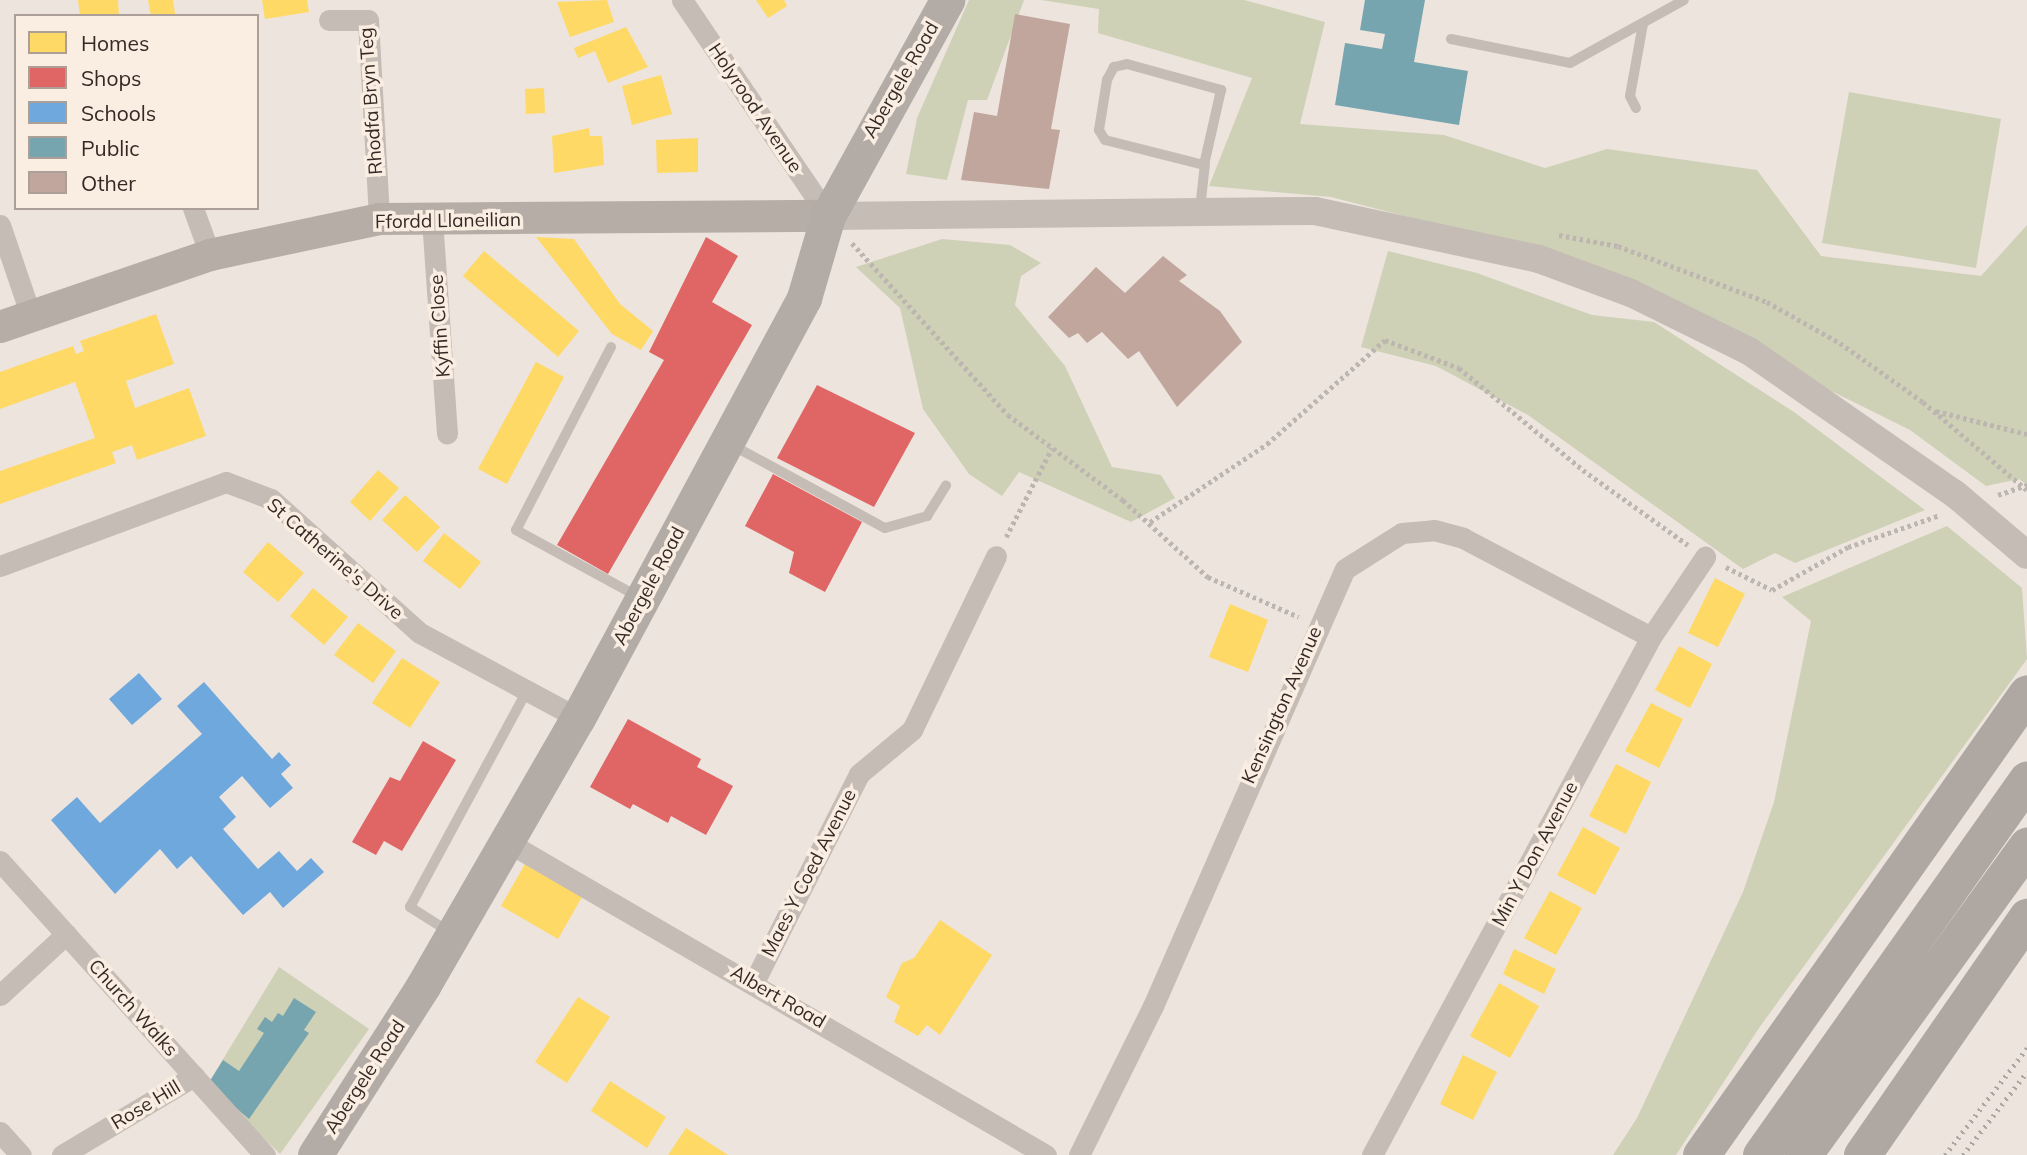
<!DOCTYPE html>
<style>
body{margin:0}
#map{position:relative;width:2027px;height:1155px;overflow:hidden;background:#ece4dd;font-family:Mulish,sans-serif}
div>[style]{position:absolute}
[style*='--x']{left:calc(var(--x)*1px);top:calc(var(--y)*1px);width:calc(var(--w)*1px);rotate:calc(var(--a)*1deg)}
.green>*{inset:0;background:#ced1b6}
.homes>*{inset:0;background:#ffd966}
.shops>*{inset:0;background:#e06666}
.schools>*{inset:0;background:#6fa8dc}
.public>*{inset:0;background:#76a5af}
.building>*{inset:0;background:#c1a69d}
.path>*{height:4.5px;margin-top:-2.25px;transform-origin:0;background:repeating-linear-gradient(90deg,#bdb5af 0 3.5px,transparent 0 7px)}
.service>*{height:10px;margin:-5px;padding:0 5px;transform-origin:5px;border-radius:5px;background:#c5bcb6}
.minor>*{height:21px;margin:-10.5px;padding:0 10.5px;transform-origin:10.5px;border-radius:10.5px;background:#c5bcb6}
.tertiary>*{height:28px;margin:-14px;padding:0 14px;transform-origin:14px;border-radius:14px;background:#c5bcb6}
.secondary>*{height:32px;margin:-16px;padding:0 16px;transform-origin:16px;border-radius:16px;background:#b6ada7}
.primary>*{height:35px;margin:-17.5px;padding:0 17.5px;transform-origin:17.5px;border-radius:17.5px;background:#b3aba6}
.trunk>*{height:37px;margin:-18.5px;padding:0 18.5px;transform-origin:18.5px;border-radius:18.5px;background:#afa7a1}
.rail>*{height:5px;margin-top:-2.5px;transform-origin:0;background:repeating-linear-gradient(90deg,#aca5a1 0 2px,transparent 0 7px)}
span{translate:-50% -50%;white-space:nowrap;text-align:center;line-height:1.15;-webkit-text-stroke:7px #faeee3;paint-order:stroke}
.street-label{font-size:19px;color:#352925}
.legend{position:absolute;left:14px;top:14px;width:245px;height:196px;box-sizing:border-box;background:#faeee3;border:2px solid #ab9f97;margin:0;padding:9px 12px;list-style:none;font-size:21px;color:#352925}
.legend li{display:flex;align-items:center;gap:14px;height:35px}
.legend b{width:35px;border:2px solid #ab9f97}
</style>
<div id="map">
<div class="green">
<div style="clip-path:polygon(969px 0,1024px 0,987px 100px,968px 100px,947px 180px,906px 174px,917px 118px)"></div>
<div style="clip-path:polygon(1041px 0,1244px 0,1325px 22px,1300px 124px,1444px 135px,1545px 168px,1607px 149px,1757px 170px,1821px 256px,1981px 276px,2027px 225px,2027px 485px,2019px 479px,1986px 486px,1910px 430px,1560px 256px,1331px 197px,1209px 186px,1252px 78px,1098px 33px,1099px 9px)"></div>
<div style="clip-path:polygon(1849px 92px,2001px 119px,1976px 268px,1822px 243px)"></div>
<div style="clip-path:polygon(942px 239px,1010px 245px,1041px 263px,1021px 276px,1015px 305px,1065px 366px,1112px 467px,1161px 475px,1175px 498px,1131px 522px,1019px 472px,1002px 496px,969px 474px,923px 409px,900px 308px,856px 267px)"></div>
<div style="clip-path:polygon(1388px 251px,1477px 273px,1592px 315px,1654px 322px,1794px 412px,1925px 510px,1795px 563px,1775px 553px,1743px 569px,1528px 415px,1436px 366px,1361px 347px)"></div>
<div style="clip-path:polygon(1947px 526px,2022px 588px,2027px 659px,1759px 1028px,1676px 1155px,1613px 1155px,1637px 1118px,1743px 892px,1774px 802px,1811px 621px,1782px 597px)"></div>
<div style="clip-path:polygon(279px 967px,369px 1029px,280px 1154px,208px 1084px)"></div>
</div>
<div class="homes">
<div style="clip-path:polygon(78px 0,118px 0,119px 16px,80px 16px)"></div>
<div style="clip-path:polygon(148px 0,173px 0,175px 14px,151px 16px)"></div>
<div style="clip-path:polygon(262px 0,307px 0,309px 12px,265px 19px)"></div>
<div style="clip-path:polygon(607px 0,614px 22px,570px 37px,557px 2px)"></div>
<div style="clip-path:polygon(756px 0,784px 0,787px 6px,768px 18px)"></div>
<div style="clip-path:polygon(626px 27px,648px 67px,608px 83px,595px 51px,578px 58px,574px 48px)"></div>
<div style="clip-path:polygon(661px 75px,672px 114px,632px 125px,622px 86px)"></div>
<div style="clip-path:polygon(544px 88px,545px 113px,526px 114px,525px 89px)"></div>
<div style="clip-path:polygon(589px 128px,590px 136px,602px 136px,604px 165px,554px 173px,552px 136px)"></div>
<div style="clip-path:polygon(698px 138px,698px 172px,657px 173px,656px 140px)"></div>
<div style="clip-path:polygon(536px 237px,574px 239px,620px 304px,653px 331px,641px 350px,612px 334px)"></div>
<div style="clip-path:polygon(484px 251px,579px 331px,558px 357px,463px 276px)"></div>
<div style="clip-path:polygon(156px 314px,174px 364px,126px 381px,135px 408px,189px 388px,206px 436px,137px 460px,132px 445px,112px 452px,116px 463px,0 504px,0 471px,95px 438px,75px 382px,0 409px,0 372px,73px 346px,76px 354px,84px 351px,80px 341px)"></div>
<div style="clip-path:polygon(536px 362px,564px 377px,507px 484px,478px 469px)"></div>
<div style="clip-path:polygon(378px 470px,399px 488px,370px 521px,350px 502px)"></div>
<div style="clip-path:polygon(405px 495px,440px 527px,417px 552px,382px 520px)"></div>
<div style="clip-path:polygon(444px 533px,481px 562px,460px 589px,423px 561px)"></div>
<div style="clip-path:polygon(268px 542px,304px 573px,278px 602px,243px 572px)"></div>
<div style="clip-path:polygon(1715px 578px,1745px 594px,1718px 647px,1688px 633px)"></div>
<div style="clip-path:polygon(313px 588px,348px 617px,324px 645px,290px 616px)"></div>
<div style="clip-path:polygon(1230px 604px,1268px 620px,1248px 672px,1209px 657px)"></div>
<div style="clip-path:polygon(358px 623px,396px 651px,373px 683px,334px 655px)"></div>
<div style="clip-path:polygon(1679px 646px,1712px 664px,1690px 708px,1655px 690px)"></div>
<div style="clip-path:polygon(402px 658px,440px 682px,410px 728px,372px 703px)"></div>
<div style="clip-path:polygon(1651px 703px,1683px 719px,1659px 768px,1625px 751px)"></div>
<div style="clip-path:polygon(1616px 764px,1651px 782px,1626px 834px,1589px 816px)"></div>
<div style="clip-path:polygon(1583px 827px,1620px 848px,1595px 895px,1557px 875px)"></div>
<div style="clip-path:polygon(525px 864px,582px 897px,558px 939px,501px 906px)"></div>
<div style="clip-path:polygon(1550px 891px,1582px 908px,1556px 955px,1524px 938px)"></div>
<div style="clip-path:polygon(940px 920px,992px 955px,940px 1035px,927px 1025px,918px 1036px,894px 1022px,900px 1006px,886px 997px,902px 963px,914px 958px)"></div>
<div style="clip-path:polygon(1514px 949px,1556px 969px,1544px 994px,1503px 974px)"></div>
<div style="clip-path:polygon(1499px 983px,1539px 1006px,1510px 1058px,1470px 1036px)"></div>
<div style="clip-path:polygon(578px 997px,610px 1017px,567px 1083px,535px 1062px)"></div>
<div style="clip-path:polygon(1463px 1055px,1497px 1072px,1473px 1120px,1440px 1104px)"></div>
<div style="clip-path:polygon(610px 1081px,666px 1117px,647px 1148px,591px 1111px)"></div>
<div style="clip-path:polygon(686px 1128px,728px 1155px,668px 1155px)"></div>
</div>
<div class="shops">
<div style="clip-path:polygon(706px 237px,738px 256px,712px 302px,752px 325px,608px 574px,557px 545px,664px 360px,649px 352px)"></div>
<div style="clip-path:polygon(817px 385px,915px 433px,874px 507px,777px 458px)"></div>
<div style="clip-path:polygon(773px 474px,862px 522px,825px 592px,789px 573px,794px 552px,745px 526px)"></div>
<div style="clip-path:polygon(628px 719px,701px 759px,697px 767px,733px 786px,706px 835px,671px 816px,668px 823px,633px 804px,630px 809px,590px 787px)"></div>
<div style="clip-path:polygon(423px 741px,456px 760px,402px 851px,384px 841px,376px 855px,352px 842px,390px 777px,400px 781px)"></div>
</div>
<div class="schools">
<div style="clip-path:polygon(139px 673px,162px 699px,132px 725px,109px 699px)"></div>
<div style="clip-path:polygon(204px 682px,272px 759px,279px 752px,291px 765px,281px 774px,293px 788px,270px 808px,242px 776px,219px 797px,236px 817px,223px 829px,258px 869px,279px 851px,297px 871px,311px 858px,324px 872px,283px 908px,270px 892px,243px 915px,191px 856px,177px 869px,160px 849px,115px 894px,51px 820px,77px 797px,100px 823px,202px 734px,177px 706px)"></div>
</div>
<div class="public">
<div style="clip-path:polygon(1365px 0,1425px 0,1414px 62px,1468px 71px,1459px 125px,1335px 105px,1345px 43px,1382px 49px,1385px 34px,1360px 30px)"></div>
<div style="clip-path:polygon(294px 998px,316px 1012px,304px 1030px,309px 1033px,249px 1119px,208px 1084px,223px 1060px,239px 1071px,264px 1033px,257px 1029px,265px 1017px,272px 1022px,278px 1013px,283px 1016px)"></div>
</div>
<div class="building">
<div style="clip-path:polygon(1015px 14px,1070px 24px,1051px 129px,1060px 130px,1049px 189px,961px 180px,974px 112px,997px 116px)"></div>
<div style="clip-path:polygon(1163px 256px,1187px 275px,1179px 281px,1220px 311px,1242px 342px,1177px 407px,1139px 351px,1128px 359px,1102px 332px,1087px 343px,1078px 333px,1069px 338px,1048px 317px,1096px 267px,1125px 293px)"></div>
</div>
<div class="path">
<div style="--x:1559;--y:235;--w:60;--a:10.6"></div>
<div style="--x:1618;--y:246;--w:159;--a:20.6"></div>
<div style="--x:1767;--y:302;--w:84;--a:29.3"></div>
<div style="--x:1840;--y:343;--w:102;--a:35.4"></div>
<div style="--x:1923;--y:402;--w:136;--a:40.2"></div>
<div style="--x:852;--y:243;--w:232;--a:47.8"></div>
<div style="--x:1008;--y:415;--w:143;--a:36.5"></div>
<div style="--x:1123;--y:500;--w:115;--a:42.2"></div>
<div style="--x:1208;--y:577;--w:99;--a:23.7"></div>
<div style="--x:1936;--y:411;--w:94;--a:14.2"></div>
<div style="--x:1998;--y:495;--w:31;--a:-19"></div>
<div style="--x:1150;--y:522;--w:141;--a:-33.7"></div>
<div style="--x:1267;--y:444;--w:157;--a:-41.4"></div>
<div style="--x:1385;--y:340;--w:79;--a:20.7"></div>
<div style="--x:1459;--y:368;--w:161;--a:39.4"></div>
<div style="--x:1583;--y:470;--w:129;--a:35.5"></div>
<div style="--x:1006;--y:537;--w:100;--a:-62.7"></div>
<div style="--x:1726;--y:567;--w:51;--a:26.6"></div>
<div style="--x:1772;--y:590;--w:87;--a:-29.5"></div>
<div style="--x:1848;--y:547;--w:97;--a:-19.2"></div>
</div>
<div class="service">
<div style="--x:1451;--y:39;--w:121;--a:11.4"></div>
<div style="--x:1570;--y:63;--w:130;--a:-28.9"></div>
<div style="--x:1127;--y:64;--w:98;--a:15.5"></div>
<div style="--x:1221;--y:90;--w:77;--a:102.8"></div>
<div style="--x:1204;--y:165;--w:102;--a:-165.8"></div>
<div style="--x:1105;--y:140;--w:12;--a:-121"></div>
<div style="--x:1099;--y:130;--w:51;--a:-80.9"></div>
<div style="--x:1107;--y:80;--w:15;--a:-62"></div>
<div style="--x:1114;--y:67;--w:13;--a:-13"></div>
<div style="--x:1636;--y:108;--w:13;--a:-117"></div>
<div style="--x:1630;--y:96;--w:73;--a:-79.8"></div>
<div style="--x:1200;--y:209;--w:45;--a:-83.7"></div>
<div style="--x:611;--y:347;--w:206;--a:117.4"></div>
<div style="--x:516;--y:530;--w:138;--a:28.6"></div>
<div style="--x:732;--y:445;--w:174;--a:28.5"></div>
<div style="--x:885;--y:528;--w:44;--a:-15.9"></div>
<div style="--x:927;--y:516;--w:36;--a:-58"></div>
<div style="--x:448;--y:931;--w:45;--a:-147.7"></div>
<div style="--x:410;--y:907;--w:246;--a:-61.6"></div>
</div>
<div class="minor">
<div style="--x:682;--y:0;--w:261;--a:55.9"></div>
<div style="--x:329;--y:20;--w:39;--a:0"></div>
<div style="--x:368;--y:20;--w:199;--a:86.8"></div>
<div style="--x:193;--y:208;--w:50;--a:70.1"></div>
<div style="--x:432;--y:219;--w:215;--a:86"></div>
<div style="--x:0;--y:225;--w:96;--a:71.2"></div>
<div style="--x:0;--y:566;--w:241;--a:-20.4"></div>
<div style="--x:226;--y:482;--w:48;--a:20.7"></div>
<div style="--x:271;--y:499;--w:200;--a:42"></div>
<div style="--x:420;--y:633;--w:179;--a:28.3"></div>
<div style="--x:509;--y:843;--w:621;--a:30.16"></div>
<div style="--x:0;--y:861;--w:396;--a:48"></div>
<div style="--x:754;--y:982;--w:233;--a:-63.2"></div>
<div style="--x:859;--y:774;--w:69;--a:-39.7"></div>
<div style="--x:912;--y:730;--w:193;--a:-64.2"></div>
<div style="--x:0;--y:995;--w:90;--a:-42.7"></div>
<div style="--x:0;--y:1132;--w:31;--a:48"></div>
<div style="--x:62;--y:1155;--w:154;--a:-30.9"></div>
<div style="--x:1079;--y:1155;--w:166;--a:-63.6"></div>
<div style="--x:1153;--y:1006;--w:477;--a:-66.3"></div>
<div style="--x:1345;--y:569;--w:67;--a:-32.3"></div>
<div style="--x:1402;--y:533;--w:32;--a:-5"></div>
<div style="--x:1434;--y:530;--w:30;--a:15"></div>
<div style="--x:1463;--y:538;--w:212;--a:27.8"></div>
<div style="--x:1372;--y:1155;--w:588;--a:-61.69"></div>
<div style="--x:1651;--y:637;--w:97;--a:-56"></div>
</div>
<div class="tertiary">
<div style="--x:828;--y:216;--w:487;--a:-0.6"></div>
<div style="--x:1315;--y:211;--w:229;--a:12.1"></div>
<div style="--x:1539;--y:259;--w:98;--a:20.3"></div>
<div style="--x:1631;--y:293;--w:131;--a:26.2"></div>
<div style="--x:1749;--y:351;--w:251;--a:34.8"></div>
<div style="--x:1955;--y:494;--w:94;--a:40.3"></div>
</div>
<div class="secondary">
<div style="--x:0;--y:327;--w:222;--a:-18.9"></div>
<div style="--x:210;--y:255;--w:173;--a:-12"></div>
<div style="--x:379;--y:219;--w:449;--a:-0.4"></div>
</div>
<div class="primary">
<div style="--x:315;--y:1155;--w:201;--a:-57.4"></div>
<div style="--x:423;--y:986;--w:310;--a:-60"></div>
<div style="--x:578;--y:718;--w:477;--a:-61.7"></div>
<div style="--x:804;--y:298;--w:85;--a:-73.7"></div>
<div style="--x:828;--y:216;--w:247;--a:-61.1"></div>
</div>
<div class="trunk">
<div style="--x:1701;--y:1155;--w:565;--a:-54.79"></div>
<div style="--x:1761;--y:1155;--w:460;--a:-54.7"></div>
<div style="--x:1803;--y:1155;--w:382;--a:-54.1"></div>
<div style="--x:1862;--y:1155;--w:290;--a:-55.3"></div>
</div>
<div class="rail">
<div style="--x:1945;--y:1155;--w:135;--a:-52.5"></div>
<div style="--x:1963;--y:1155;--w:105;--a:-52.4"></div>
</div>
<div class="street-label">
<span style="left:901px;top:80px;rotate:-60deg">Abergele Road</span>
<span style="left:371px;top:101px;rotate:-94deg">Rhodfa Bryn Teg</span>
<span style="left:755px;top:108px;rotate:56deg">Holyrood Avenue</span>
<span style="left:448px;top:221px;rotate:-1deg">Ffordd Llaneilian</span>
<span style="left:440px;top:326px;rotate:-94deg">Kyffin Close</span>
<span style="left:335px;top:559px;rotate:41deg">St Catherine's Drive</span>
<span style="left:649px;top:586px;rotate:-62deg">Abergele Road</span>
<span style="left:1282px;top:705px;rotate:-66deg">Kensington Avenue</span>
<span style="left:1535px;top:854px;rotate:-62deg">Min Y Don Avenue</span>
<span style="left:809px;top:873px;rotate:-63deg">Maes Y Coed Avenue</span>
<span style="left:778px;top:997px;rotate:30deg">Albert Road</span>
<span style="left:133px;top:1008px;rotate:48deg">Church Walks</span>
<span style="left:365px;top:1077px;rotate:-57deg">Abergele Road</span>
<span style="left:146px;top:1105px;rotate:-31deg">Rose Hill</span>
</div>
<ul class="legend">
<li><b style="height:19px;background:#ffd966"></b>Homes</li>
<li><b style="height:19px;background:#e06666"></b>Shops</li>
<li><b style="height:19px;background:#6fa8dc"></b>Schools</li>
<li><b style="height:19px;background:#76a5af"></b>Public</li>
<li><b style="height:19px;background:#c1a69d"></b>Other</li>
</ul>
</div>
